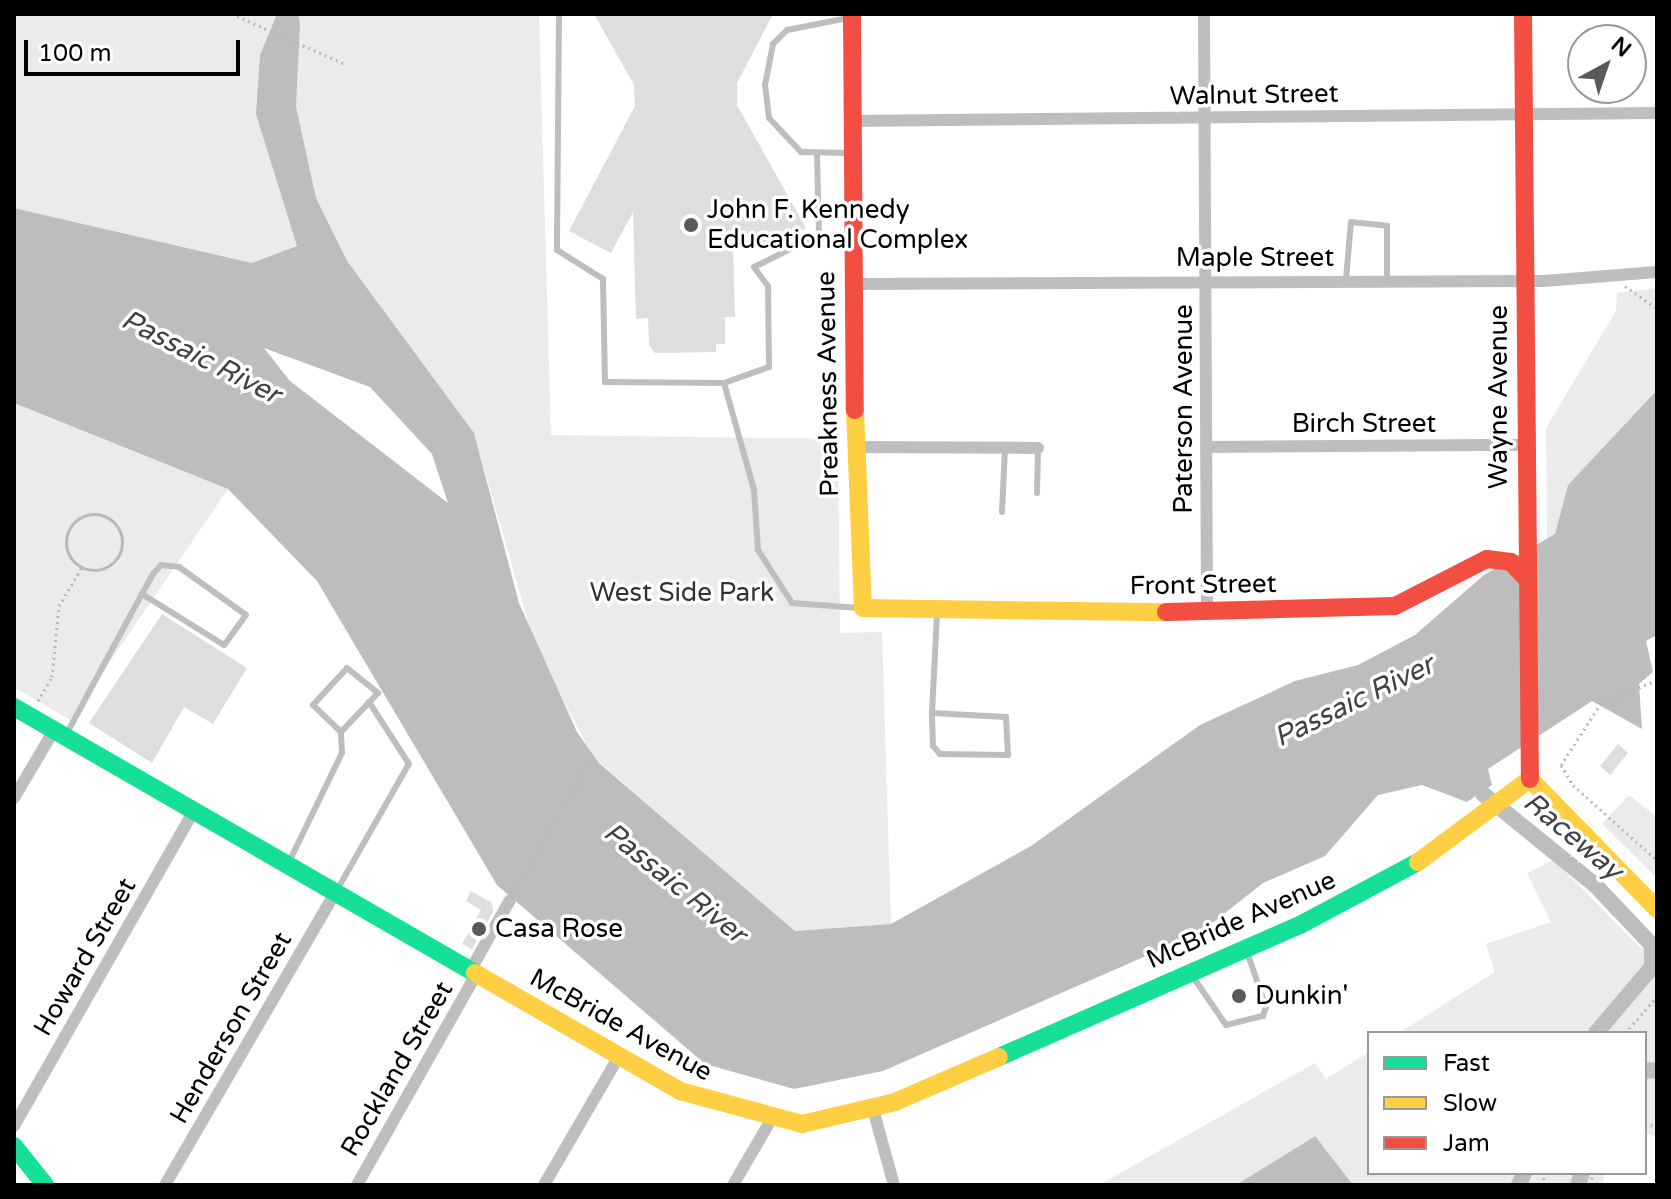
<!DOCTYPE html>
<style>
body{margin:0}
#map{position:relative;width:1671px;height:1199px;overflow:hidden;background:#fff;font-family:"Varela Round",sans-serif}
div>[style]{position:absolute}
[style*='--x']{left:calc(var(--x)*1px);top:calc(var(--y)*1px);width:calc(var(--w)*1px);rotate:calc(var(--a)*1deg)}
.green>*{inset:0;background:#ebebeb}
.water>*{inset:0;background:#bdbdbd}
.canal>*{height:16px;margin:-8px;padding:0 8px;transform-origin:8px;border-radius:8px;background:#bdbdbd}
.building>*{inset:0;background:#dedede}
.path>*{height:3px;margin-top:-1.5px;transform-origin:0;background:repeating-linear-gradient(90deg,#b9b9b9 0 2px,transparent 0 6px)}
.path>.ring{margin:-1.5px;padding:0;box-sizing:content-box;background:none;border:3px solid #b9b9b9;border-radius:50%}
.lane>*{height:6px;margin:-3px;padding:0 3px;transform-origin:3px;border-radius:3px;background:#bebebe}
.street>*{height:12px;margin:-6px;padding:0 6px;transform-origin:6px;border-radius:6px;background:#bebebe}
.fast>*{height:18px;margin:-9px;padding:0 9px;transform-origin:9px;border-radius:9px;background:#16e098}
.slow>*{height:18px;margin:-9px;padding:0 9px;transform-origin:9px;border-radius:9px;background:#ffcf43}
.jam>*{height:18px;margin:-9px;padding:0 9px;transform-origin:9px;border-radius:9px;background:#f24e42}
.dots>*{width:22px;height:22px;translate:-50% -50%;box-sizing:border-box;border:4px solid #fff;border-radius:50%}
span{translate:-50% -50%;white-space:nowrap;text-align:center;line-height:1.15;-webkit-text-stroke:7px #fff;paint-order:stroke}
.street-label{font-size:26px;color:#000}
.poi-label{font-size:26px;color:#000}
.left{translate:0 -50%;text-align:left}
.park-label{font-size:26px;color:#313131}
.water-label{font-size:28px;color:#424242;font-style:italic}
.frame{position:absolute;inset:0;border:16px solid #000;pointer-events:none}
.legend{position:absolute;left:1367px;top:1031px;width:280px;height:144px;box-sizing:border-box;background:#fff;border:2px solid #999;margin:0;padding:10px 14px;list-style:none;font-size:24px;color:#000}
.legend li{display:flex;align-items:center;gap:16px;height:40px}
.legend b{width:40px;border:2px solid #999}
.north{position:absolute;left:1567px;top:24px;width:80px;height:80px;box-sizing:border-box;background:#fff;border:2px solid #999;border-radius:50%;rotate:40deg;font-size:22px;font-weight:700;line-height:32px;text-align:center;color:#000}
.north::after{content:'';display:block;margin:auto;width:28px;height:36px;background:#595959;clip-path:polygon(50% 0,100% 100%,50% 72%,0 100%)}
.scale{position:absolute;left:24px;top:40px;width:216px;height:36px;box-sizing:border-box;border:4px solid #000;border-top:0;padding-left:10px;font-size:24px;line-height:28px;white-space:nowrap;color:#000;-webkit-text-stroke:6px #fff;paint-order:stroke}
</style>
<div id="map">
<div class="green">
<div style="clip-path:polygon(14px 14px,539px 14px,551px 435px,838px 439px,840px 633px,882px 632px,891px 924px,795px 931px,593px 757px,535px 646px,474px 433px,252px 263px,14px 208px)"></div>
<div style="clip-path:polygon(1657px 288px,1657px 390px,1568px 485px,1555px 534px,1547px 539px,1546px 428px,1616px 311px,1617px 293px)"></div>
<div style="clip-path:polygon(14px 403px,228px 489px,70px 720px,14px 687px)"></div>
<div style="clip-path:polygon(1629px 795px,1657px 817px,1657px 878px,1602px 824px)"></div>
<div style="clip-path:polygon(1554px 860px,1642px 949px,1657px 936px,1657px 1137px,1645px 1133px,1645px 1033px,1399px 1033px,1495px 972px,1486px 944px,1551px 922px,1527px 873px)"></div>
<div style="clip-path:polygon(1369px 1052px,1369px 1173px,1605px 1173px,1602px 1185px,1353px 1185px,1314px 1136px,1236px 1185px,1099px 1185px,1315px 1063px,1326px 1079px)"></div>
</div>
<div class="water">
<div style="clip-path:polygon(evenodd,277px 14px,298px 14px,300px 23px,296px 107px,316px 198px,347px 261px,474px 433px,519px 603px,577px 732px,599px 763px,795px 931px,891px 924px,1031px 846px,1200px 725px,1295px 681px,1358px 665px,1415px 635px,1484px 575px,1555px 534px,1568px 485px,1657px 390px,1657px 606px,1655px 636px,1646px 641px,1653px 672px,1639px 684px,1642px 729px,1592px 701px,1488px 769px,1492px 785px,1467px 802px,1422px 785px,1378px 795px,1325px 856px,1263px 883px,1201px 932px,883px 1071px,794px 1089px,705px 1064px,497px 885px,317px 581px,228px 489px,14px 403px,14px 208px,252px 263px,297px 246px,256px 114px,260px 55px,277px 14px,264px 348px,370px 387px,432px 454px,448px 503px,290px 381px,264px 348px)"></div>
<div style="clip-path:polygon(1315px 1136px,1353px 1185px,1236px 1185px)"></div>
</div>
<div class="canal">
<div style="--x:1483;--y:794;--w:144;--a:39.1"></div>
<div style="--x:1595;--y:885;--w:83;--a:46.5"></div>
<div style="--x:1652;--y:945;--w:22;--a:90"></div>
<div style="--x:1652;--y:967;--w:87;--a:130.3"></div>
<div style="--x:1645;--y:1071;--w:12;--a:-5"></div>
<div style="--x:1519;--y:1185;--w:13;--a:-67"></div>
<div style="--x:1578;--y:1185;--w:13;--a:-72"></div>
</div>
<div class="building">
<div style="clip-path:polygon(594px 14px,773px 14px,737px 83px,737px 105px,806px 228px,763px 252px,752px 232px,733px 243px,735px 317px,725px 317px,725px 344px,716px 344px,716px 352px,655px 353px,649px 345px,648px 318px,636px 319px,633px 212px,611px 253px,569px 231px,635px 106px,634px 85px)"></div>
<div style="clip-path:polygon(162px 614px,247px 668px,213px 724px,184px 707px,152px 763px,89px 723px)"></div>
<div style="clip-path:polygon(1618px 744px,1628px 753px,1610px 775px,1600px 766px)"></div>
<div style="clip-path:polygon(471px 891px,492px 903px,493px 912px,472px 949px,462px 944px,481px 910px,466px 901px)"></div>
</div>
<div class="path">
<div style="--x:237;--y:16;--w:118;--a:24"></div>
<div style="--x:1625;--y:286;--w:39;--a:35"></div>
<div class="ring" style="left:66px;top:514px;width:53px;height:53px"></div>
<div style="--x:1657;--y:680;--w:61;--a:157.7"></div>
<div style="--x:1601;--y:703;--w:74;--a:122.8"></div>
<div style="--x:1561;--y:765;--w:23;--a:59"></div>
<div style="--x:1573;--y:785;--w:113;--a:41.8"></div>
<div style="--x:38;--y:701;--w:28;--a:-60"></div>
<div style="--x:52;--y:677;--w:71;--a:-84.4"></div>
<div style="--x:59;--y:606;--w:45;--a:-59.5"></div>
<div style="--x:516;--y:889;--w:153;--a:-59.7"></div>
<div style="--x:1625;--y:1033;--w:48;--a:-48.4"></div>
<div style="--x:1645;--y:1123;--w:13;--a:18"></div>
<div style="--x:1541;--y:1185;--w:13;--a:-67"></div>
<div style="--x:1590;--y:1185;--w:12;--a:-76"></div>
</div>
<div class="lane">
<div style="--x:559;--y:14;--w:236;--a:90.5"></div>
<div style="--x:557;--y:250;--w:54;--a:32.2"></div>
<div style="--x:603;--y:279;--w:103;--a:88.9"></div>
<div style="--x:605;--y:382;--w:119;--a:0.5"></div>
<div style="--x:848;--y:18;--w:62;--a:168.9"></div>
<div style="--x:787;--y:30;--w:20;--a:135"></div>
<div style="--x:773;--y:44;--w:42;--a:101"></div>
<div style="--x:765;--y:85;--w:33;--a:83"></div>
<div style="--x:769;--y:118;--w:47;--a:46.7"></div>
<div style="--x:801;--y:152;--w:51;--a:1.1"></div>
<div style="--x:817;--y:154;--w:81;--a:88.6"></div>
<div style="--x:819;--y:235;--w:72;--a:153.8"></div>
<div style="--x:754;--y:267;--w:24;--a:54"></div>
<div style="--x:768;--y:286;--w:81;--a:89.3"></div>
<div style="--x:769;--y:367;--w:48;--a:160.4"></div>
<div style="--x:724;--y:383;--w:111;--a:74.3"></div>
<div style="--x:754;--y:490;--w:60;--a:86.2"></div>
<div style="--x:758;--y:550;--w:63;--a:57.3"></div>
<div style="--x:792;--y:603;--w:67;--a:4.3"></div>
<div style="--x:1346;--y:279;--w:57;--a:-85"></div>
<div style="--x:1351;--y:222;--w:36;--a:6"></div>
<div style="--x:1387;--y:226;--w:53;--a:90"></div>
<div style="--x:1037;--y:493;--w:45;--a:-88.7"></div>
<div style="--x:1002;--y:512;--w:64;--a:-87.3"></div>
<div style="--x:932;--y:713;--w:74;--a:3.1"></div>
<div style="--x:1006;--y:717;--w:38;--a:87"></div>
<div style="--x:1008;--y:755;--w:68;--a:-179.2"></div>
<div style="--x:940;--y:754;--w:11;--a:-131"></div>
<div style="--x:933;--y:746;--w:33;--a:-92"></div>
<div style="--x:932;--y:713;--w:98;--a:-87.1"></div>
<div style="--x:67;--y:733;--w:158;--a:-61.7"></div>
<div style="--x:142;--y:594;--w:23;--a:-61"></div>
<div style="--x:153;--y:574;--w:12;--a:-48"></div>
<div style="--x:161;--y:565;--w:18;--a:6"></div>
<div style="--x:179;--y:567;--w:82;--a:35.6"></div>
<div style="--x:246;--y:615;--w:37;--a:126"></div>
<div style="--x:224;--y:645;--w:97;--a:-148.1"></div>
<div style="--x:289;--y:862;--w:121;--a:-64.1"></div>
<div style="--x:342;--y:753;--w:21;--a:-93"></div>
<div style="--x:341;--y:732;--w:39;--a:-136"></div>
<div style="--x:313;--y:705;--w:50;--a:-47.4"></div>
<div style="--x:347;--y:668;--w:40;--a:39"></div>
<div style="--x:378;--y:693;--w:54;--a:133.5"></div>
<div style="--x:337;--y:890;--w:145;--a:-60.3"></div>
<div style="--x:409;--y:764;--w:74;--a:-122.8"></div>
<div style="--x:1191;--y:974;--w:62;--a:55.5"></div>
<div style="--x:1226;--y:1025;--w:38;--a:-14"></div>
<div style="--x:1263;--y:1016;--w:9;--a:-72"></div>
<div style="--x:1266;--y:1007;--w:61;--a:-109"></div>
</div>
<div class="street">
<div style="--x:1204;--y:14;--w:597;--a:89.71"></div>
<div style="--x:851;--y:121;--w:806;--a:-0.57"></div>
<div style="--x:852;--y:284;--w:692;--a:-0.25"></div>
<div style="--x:1544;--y:281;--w:113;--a:-4.6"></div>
<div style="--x:856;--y:447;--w:182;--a:0.3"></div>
<div style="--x:1206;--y:447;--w:317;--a:-0.4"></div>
<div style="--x:14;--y:798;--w:79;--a:-59.5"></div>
<div style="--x:470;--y:971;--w:81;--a:-60.6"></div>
<div style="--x:873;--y:1109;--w:79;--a:74.6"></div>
<div style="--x:14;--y:1126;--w:363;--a:-60.3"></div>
<div style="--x:165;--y:1185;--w:338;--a:-59.8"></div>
<div style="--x:357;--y:1185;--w:241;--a:-60.5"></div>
<div style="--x:544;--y:1185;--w:149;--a:-59.8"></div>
<div style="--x:733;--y:1185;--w:75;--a:-59.7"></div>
</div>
<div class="fast">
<div style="--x:14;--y:707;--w:532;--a:29.99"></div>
<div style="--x:999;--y:1057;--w:329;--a:-23.7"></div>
<div style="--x:1300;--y:925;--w:134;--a:-28.1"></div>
<div style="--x:14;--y:1146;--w:50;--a:51.5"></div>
</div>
<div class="slow">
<div style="--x:855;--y:410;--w:198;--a:87.7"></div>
<div style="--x:863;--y:608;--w:303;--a:0.8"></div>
<div style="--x:1530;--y:779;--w:182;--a:45.7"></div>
<div style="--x:1418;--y:862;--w:139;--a:-36.5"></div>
<div style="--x:475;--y:973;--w:237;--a:29.9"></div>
<div style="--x:680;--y:1091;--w:126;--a:15.1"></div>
<div style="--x:802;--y:1124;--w:96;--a:-13.3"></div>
<div style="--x:895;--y:1102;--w:113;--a:-23.4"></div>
</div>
<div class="jam">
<div style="--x:852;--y:14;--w:396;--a:89.6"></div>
<div style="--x:1523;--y:14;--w:765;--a:89.48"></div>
<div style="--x:1166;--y:612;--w:229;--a:-1.5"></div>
<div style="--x:1395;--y:606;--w:103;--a:-27.1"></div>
<div style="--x:1487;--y:559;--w:24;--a:7"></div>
<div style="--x:1511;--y:562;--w:22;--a:47"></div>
</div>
<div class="dots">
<div style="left:691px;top:225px;background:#595959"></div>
<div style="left:479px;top:929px;background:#595959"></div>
<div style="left:1239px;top:996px;background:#595959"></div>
</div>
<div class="street-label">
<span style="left:1254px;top:95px;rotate:-1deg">Walnut Street</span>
<span style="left:1255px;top:258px">Maple Street</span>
<span style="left:828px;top:384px;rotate:-91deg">Preakness Avenue</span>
<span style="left:1499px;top:397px;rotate:-90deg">Wayne Avenue</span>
<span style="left:1184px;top:409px;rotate:-90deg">Paterson Avenue</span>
<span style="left:1364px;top:424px">Birch Street</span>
<span style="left:1203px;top:585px;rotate:-1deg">Front Street</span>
<span style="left:1241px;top:920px;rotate:-24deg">McBride Avenue</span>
<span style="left:85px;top:957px;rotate:-60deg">Howard Street</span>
<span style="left:621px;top:1025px;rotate:29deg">McBride Avenue</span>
<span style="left:231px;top:1028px;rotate:-60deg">Henderson Street</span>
<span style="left:397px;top:1069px;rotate:-60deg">Rockland Street</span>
</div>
<div class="poi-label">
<span class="left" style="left:707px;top:225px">John F. Kennedy<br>Educational Complex</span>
<span class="left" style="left:495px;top:929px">Casa Rose</span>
<span class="left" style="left:1255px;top:996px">Dunkin'</span>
</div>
<div class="park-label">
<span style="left:682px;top:593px">West Side Park</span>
</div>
<div class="water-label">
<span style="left:201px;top:357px;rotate:27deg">Passaic River</span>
<span style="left:1354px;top:701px;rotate:-26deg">Passaic River</span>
<span style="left:1573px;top:836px;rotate:40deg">Raceway</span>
<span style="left:675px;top:883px;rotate:39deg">Passaic River</span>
</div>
<div class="frame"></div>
<ul class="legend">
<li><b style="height:10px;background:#16e098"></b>Fast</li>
<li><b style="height:10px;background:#ffcf43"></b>Slow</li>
<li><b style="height:10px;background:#f24e42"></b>Jam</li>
</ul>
<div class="north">N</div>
<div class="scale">100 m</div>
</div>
